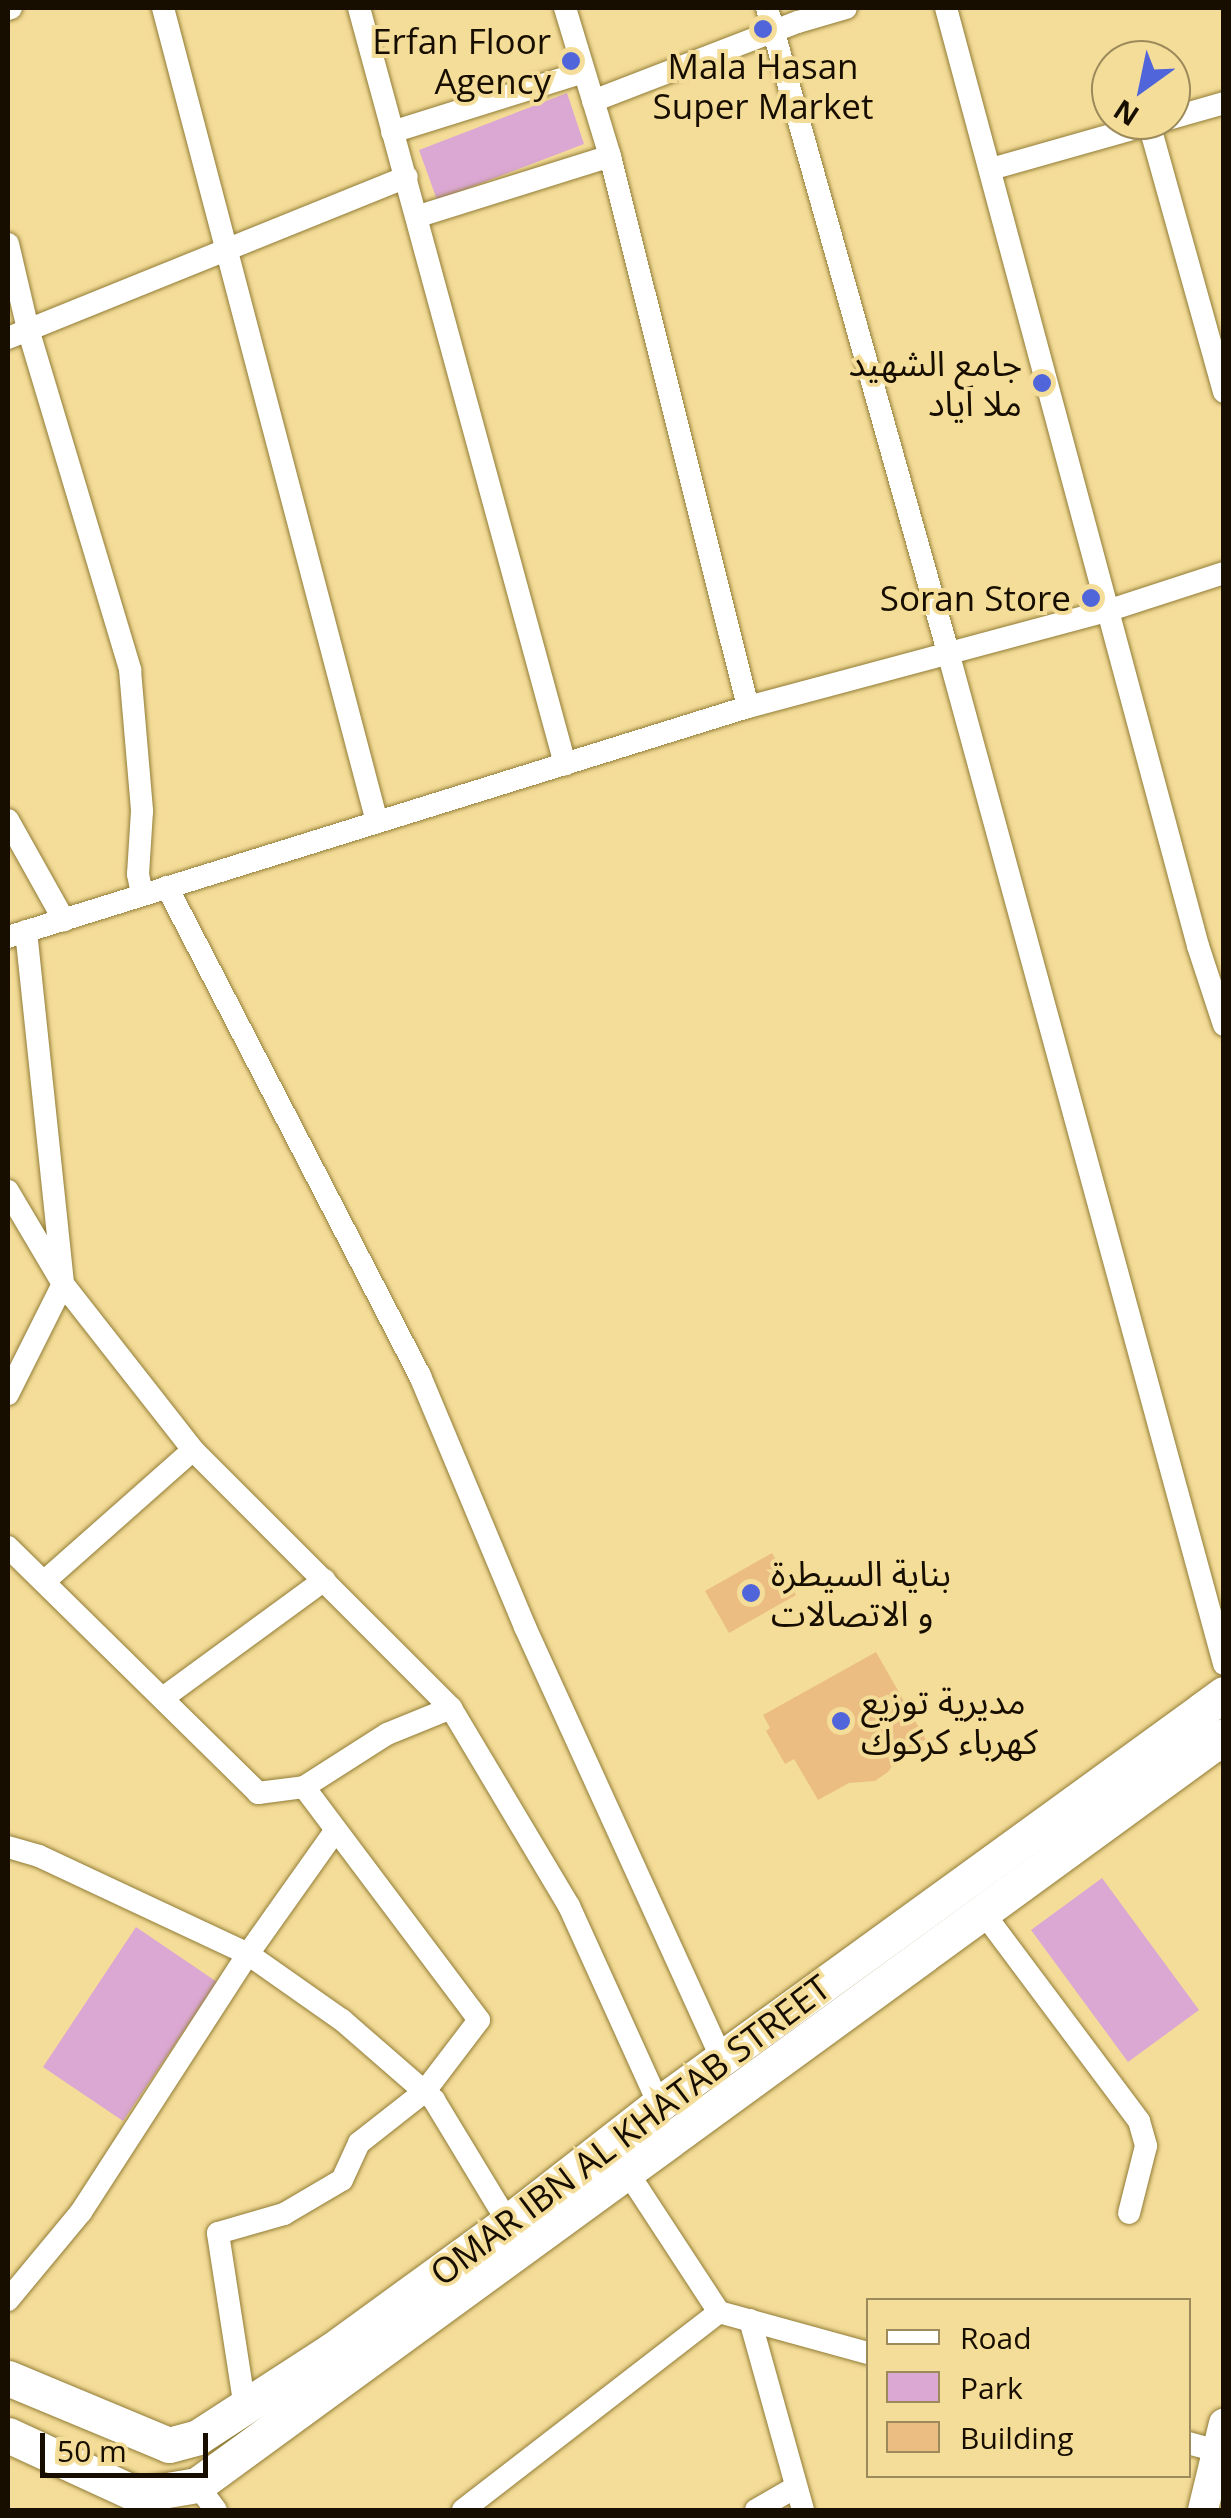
<!DOCTYPE html>
<meta charset="utf-8">
<style>
body{margin:0}
#map{position:relative;width:1231px;height:2518px;overflow:hidden;background:#f4dd98;font-family:"Open Sans","Noto Sans Arabic",sans-serif}
div>[style]{position:absolute}
[style*='--x']{left:calc(var(--x)*1px);top:calc(var(--y)*1px);width:calc(var(--w)*1px);rotate:calc(var(--a)*1deg)}
.green>*{inset:0;background:#dba8d3}
.building>*{inset:0;background:#ebbd83}
.roads{filter:drop-shadow(0 0 2px #917c37) drop-shadow(0 0 2px #917c37)}
.street>*{height:22px;margin:-11px;padding:0 11px;transform-origin:11px;border-radius:11px;background:#fff}
.secondary>*{height:30px;margin:-15px;padding:0 15px;transform-origin:15px;border-radius:15px;background:#fff}
.primary>*{height:35px;margin:-17.5px;padding:0 17.5px;transform-origin:17.5px;border-radius:17.5px;background:#fff}
.highway>*{height:40px;margin:-20px;padding:0 20px;transform-origin:20px;border-radius:20px;background:#fff}
.dots>*{width:28px;height:28px;translate:-50% -50%;box-sizing:border-box;border:5px solid #f4dd98;border-radius:50%}
span{translate:-50% -50%;white-space:nowrap;text-align:center;line-height:1.15;-webkit-text-stroke:8px #f4dd98;paint-order:stroke}
.poi-label{font-size:35px;color:#170e00}
.right{translate:-100% -50%;text-align:right}
.left{translate:0 -50%;text-align:left}
.street-label{font-size:35px;color:#170e00}
.frame{position:absolute;inset:0;border:10px solid #170e00;pointer-events:none}
.legend{position:absolute;left:866px;top:2298px;width:325px;height:180px;box-sizing:border-box;background:#f4dd98;border:2px solid #9c8a5b;margin:0;padding:12px 18px;list-style:none;font-size:30px;color:#170e00}
.legend li{display:flex;align-items:center;gap:20px;height:50px}
.legend b{width:50px;border:2px solid #9c8a5b}
.north{position:absolute;left:1091px;top:40px;width:100px;height:100px;box-sizing:border-box;background:#f4dd98;border:2px solid #9c8a5b;border-radius:50%;rotate:213deg;font-size:28px;font-weight:700;line-height:40px;text-align:center;color:#170e00}
.north::after{content:'';display:block;margin:auto;width:35px;height:45px;background:#5165da;clip-path:polygon(50% 0,100% 100%,50% 72%,0 100%)}
.scale{position:absolute;left:40px;top:2433px;width:168px;height:45px;box-sizing:border-box;border:5px solid #170e00;border-top:0;padding-left:12px;font-size:30px;line-height:35px;white-space:nowrap;color:#170e00;-webkit-text-stroke:8px #f4dd98;paint-order:stroke}
</style>
<div id="map">
<div class="green">
<div style="clip-path:polygon(567px 93px,584px 144px,437px 200px,419px 150px)"></div>
<div style="clip-path:polygon(1102px 1878px,1199px 2010px,1128px 2062px,1031px 1930px)"></div>
<div style="clip-path:polygon(136px 1927px,217px 1982px,123px 2121px,43px 2067px)"></div>
</div>
<div class="building">
<div style="clip-path:polygon(772px 1553px,796px 1595px,729px 1633px,705px 1591px)"></div>
<div style="clip-path:polygon(876px 1652px,926px 1740px,900px 1754px,888px 1772px,875px 1781px,849px 1783px,818px 1800px,794px 1759px,785px 1764px,766px 1731px,770px 1728px,763px 1715px)"></div>
</div>
<div class="roads">
<div class="street">
<div style="--x:163;--y:8;--w:842;--a:75.27"></div>
<div style="--x:359;--y:8;--w:784;--a:74.76"></div>
<div style="--x:565;--y:8;--w:155;--a:73.1"></div>
<div style="--x:610;--y:156;--w:568;--a:75.94"></div>
<div style="--x:767;--y:8;--w:669;--a:74.3"></div>
<div style="--x:948;--y:652;--w:1049;--a:74.74"></div>
<div style="--x:946;--y:8;--w:971;--a:74.96"></div>
<div style="--x:1198;--y:946;--w:83;--a:71.8"></div>
<div style="--x:8;--y:9;--w:3;--a:-18"></div>
<div style="--x:593;--y:101;--w:220;--a:-21.1"></div>
<div style="--x:798;--y:22;--w:50;--a:-16.3"></div>
<div style="--x:1150;--y:127;--w:275;--a:74.4"></div>
<div style="--x:392;--y:132;--w:200;--a:-17.4"></div>
<div style="--x:991;--y:169;--w:242;--a:-15.8"></div>
<div style="--x:419;--y:216;--w:200;--a:-17.4"></div>
<div style="--x:8;--y:244;--w:87;--a:76.8"></div>
<div style="--x:28;--y:329;--w:356;--a:73.3"></div>
<div style="--x:130;--y:670;--w:142;--a:85.1"></div>
<div style="--x:142;--y:811;--w:63;--a:93.6"></div>
<div style="--x:138;--y:874;--w:21;--a:79"></div>
<div style="--x:8;--y:338;--w:430;--a:-22"></div>
<div style="--x:8;--y:820;--w:115;--a:60.8"></div>
<div style="--x:167;--y:887;--w:551;--a:62.64"></div>
<div style="--x:420;--y:1376;--w:272;--a:67.3"></div>
<div style="--x:525;--y:1627;--w:476;--a:65.5"></div>
<div style="--x:26;--y:931;--w:355;--a:84"></div>
<div style="--x:63;--y:1284;--w:211;--a:51.9"></div>
<div style="--x:193;--y:1450;--w:365;--a:45"></div>
<div style="--x:451;--y:1708;--w:230;--a:59.2"></div>
<div style="--x:569;--y:1906;--w:217;--a:65.6"></div>
<div style="--x:8;--y:937;--w:775;--a:-17.27"></div>
<div style="--x:748;--y:707;--w:375;--a:-15"></div>
<div style="--x:1110;--y:610;--w:120;--a:-18"></div>
<div style="--x:8;--y:1191;--w:108;--a:59.4"></div>
<div style="--x:63;--y:1284;--w:123;--a:116.6"></div>
<div style="--x:8;--y:1547;--w:351;--a:44.5"></div>
<div style="--x:258;--y:1793;--w:46;--a:-7.4"></div>
<div style="--x:304;--y:1787;--w:98;--a:-32.6"></div>
<div style="--x:387;--y:1734;--w:69;--a:-22.1"></div>
<div style="--x:46;--y:1580;--w:196;--a:-41.5"></div>
<div style="--x:163;--y:1698;--w:200;--a:-36.2"></div>
<div style="--x:8;--y:1847;--w:32;--a:16"></div>
<div style="--x:39;--y:1856;--w:231;--a:25.1"></div>
<div style="--x:248;--y:1954;--w:115;--a:35.1"></div>
<div style="--x:342;--y:2020;--w:122;--a:41"></div>
<div style="--x:434;--y:2100;--w:143;--a:58.8"></div>
<div style="--x:982;--y:1911;--w:262;--a:53.2"></div>
<div style="--x:1139;--y:2121;--w:26;--a:74"></div>
<div style="--x:1146;--y:2146;--w:69;--a:104.2"></div>
<div style="--x:626;--y:2170;--w:170;--a:56.8"></div>
<div style="--x:719;--y:2312;--w:155;--a:15.4"></div>
<div style="--x:8;--y:2300;--w:114;--a:-50.3"></div>
<div style="--x:81;--y:2212;--w:307;--a:-57.1"></div>
<div style="--x:248;--y:1954;--w:151;--a:-54.7"></div>
<div style="--x:750;--y:2320;--w:197;--a:74.4"></div>
<div style="--x:245;--y:2408;--w:177;--a:-98.8"></div>
<div style="--x:218;--y:2233;--w:69;--a:-16.1"></div>
<div style="--x:284;--y:2214;--w:67;--a:-30.4"></div>
<div style="--x:342;--y:2180;--w:41;--a:-65.3"></div>
<div style="--x:359;--y:2143;--w:84;--a:-38.2"></div>
<div style="--x:425;--y:2091;--w:89;--a:-52.7"></div>
<div style="--x:479;--y:2020;--w:291;--a:-126.9"></div>
<div style="--x:1188;--y:2443;--w:30;--a:15"></div>
<div style="--x:197;--y:2485;--w:31;--a:53"></div>
<div style="--x:463;--y:2510;--w:324;--a:-37.7"></div>
<div style="--x:756;--y:2510;--w:46;--a:-29.9"></div>
</div>
<div class="secondary">
<div style="--x:1203;--y:2510;--w:89;--a:-76.4"></div>
</div>
<div class="primary">
<div style="--x:8;--y:2378;--w:174;--a:22.6"></div>
<div style="--x:169;--y:2445;--w:30;--a:-15"></div>
<div style="--x:198;--y:2437;--w:160;--a:-33"></div>
<div style="--x:332;--y:2350;--w:218;--a:-36"></div>
<div style="--x:508;--y:2222;--w:192;--a:-38"></div>
<div style="--x:659;--y:2104;--w:698;--a:-35.97"></div>
<div style="--x:8;--y:2435;--w:143;--a:24.8"></div>
<div style="--x:138;--y:2495;--w:60;--a:-9.6"></div>
<div style="--x:197;--y:2485;--w:1271;--a:-36.1"></div>
</div>
<div class="highway">
<div style="--x:1214;--y:1742;--w:10;--a:-6"></div>
</div>
</div>
<div class="dots">
<div style="left:763px;top:29px;background:#5165da"></div>
<div style="left:571px;top:61px;background:#5165da"></div>
<div style="left:1042px;top:383px;background:#5165da"></div>
<div style="left:1091px;top:598px;background:#5165da"></div>
<div style="left:751px;top:1593px;background:#5165da"></div>
<div style="left:841px;top:1721px;background:#5165da"></div>
</div>
<div class="poi-label">
<span class="right" style="left:551px;top:61px">Erfan Floor<br>Agency</span>
<span style="left:763px;top:86px">Mala Hasan<br>Super Market</span>
<span class="right" style="left:1022px;top:383px">جامع الشهيد<br>ملا اياد</span>
<span class="right" style="left:1071px;top:598px">Soran Store</span>
<span class="left" style="left:771px;top:1593px">بناية السيطرة<br>و الاتصالات</span>
<span class="left" style="left:861px;top:1721px">مديرية توزيع<br>كهرباء كركوك</span>
</div>
<div class="street-label">
<span style="left:630px;top:2130px;rotate:-37deg">OMAR IBN AL KHATAB STREET</span>
</div>
<div class="frame"></div>
<ul class="legend">
<li><b style="height:12px;background:#fff"></b>Road</li>
<li><b style="height:28px;background:#dba8d3"></b>Park</li>
<li><b style="height:28px;background:#ebbd83"></b>Building</li>
</ul>
<div class="north">N</div>
<div class="scale">50 m</div>
</div>
